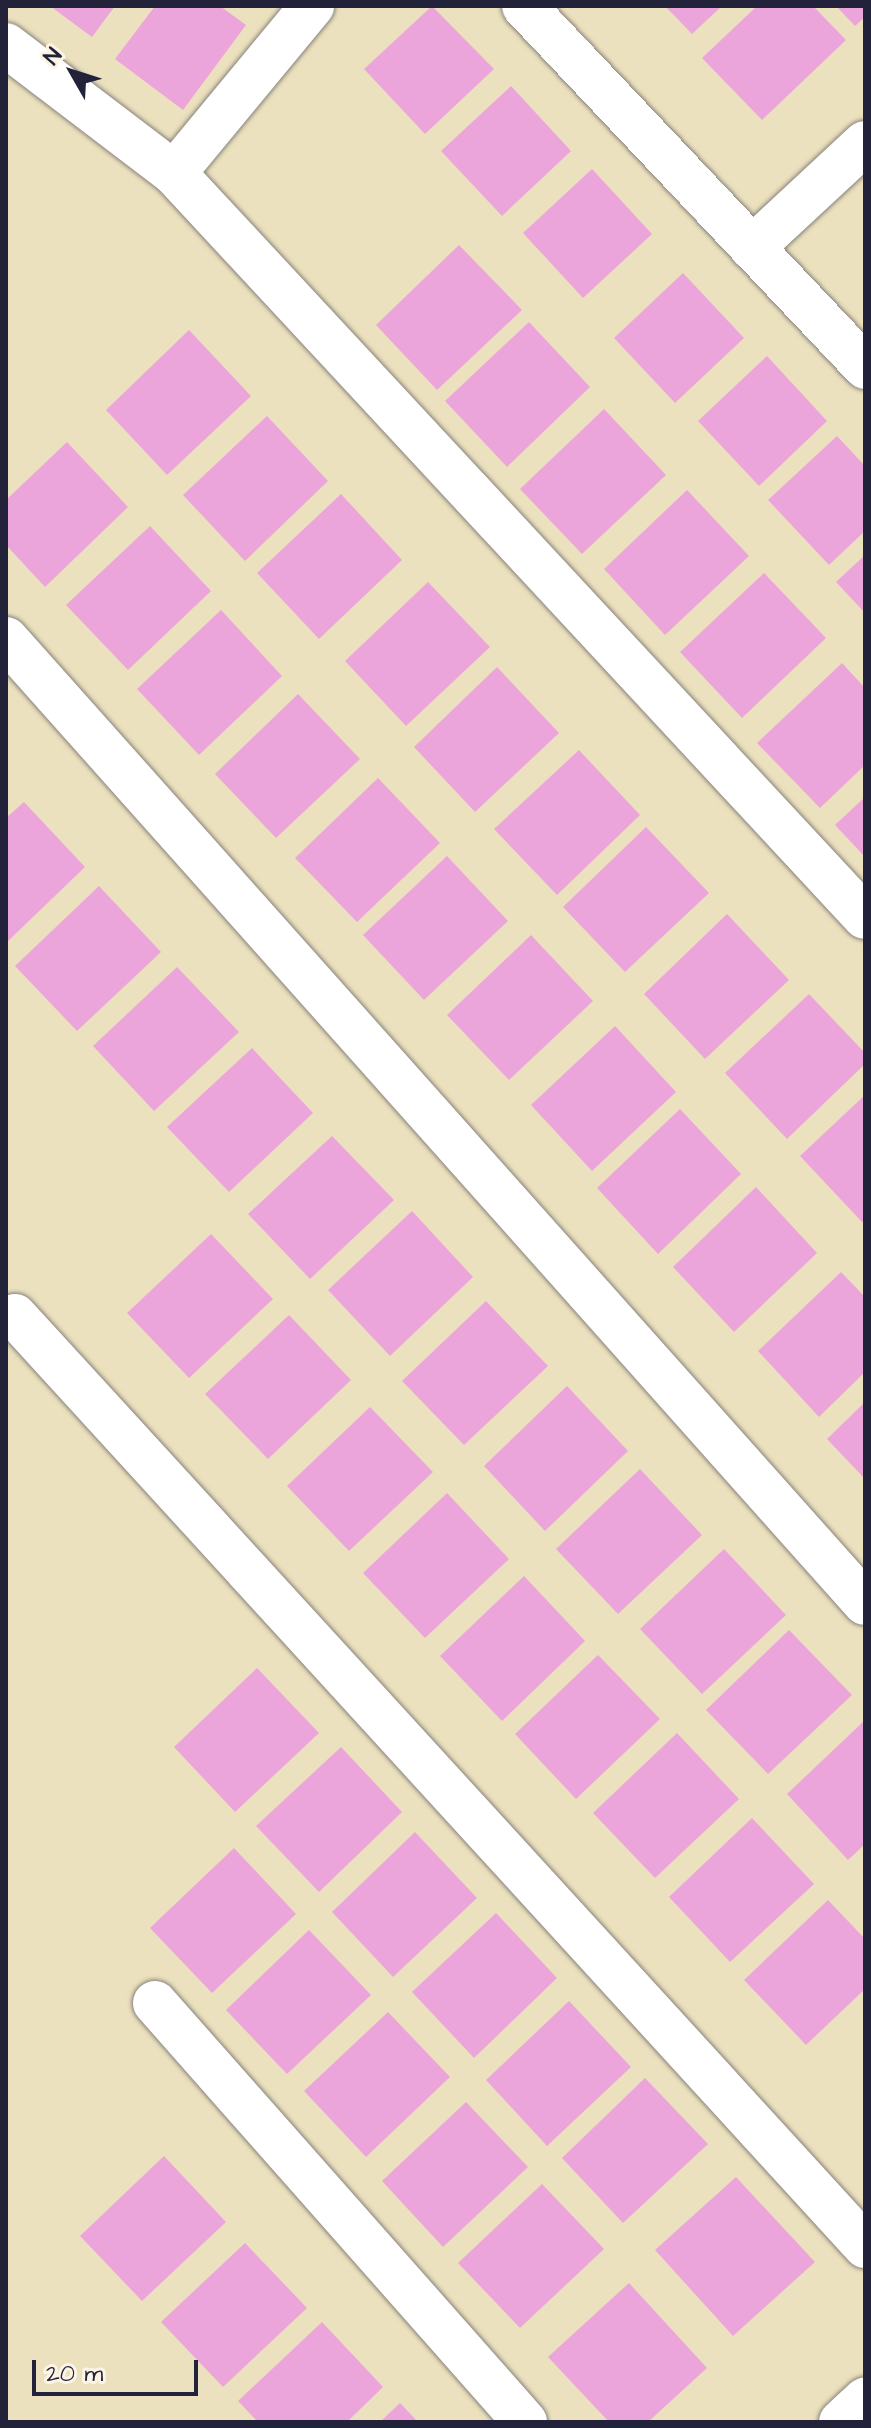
<!DOCTYPE html>
<style>
body{margin:0}
#map{position:relative;width:871px;height:2428px;overflow:hidden;background:#ece1be;font-family:"Architects Daughter",sans-serif}
div>[style]{position:absolute}
[style*='--x']{left:calc(var(--x)*1px);top:calc(var(--y)*1px);width:calc(var(--w)*1px);rotate:calc(var(--a)*1deg)}
.building>*{inset:0;background:#eca5da}
.roads{filter:drop-shadow(0 0 2px #87827c) drop-shadow(0 0 2px #87827c)}
.minor>*{height:44px;margin:-22px;padding:0 22px;transform-origin:22px;border-radius:22px;background:#fff}
span{translate:-50% -50%;white-space:nowrap;text-align:center;line-height:1.15;-webkit-text-stroke:6px #fcf5e5;paint-order:stroke}
.frame{position:absolute;inset:0;border:8px solid #22223b;pointer-events:none}
.north{position:absolute;left:32px;top:32px;width:80px;height:80px;-webkit-text-stroke:6px #fcf5e5;paint-order:stroke;rotate:309deg;font-size:22px;font-weight:700;line-height:32px;text-align:center;color:#22223b}
.north::after{content:'';display:block;margin:auto;width:28px;height:36px;background:#22223b;clip-path:polygon(50% 0,100% 100%,50% 72%,0 100%)}
.scale{position:absolute;left:32px;top:2360px;width:166px;height:36px;box-sizing:border-box;border:4px solid #22223b;border-top:0;padding-left:10px;font-size:24px;line-height:28px;white-space:nowrap;color:#22223b;-webkit-text-stroke:6px #fcf5e5;paint-order:stroke}
</style>
<div id="map">
<div class="building">
<div style="clip-path:polygon(50px 6px,115px 6px,92px 37px)"></div>
<div style="clip-path:polygon(155px 6px,220px 6px,246px 25px,183px 110px,115px 59px)"></div>
<div style="clip-path:polygon(432px 6px,494px 69px,425px 134px,364px 69px)"></div>
<div style="clip-path:polygon(665px 6px,722px 6px,692px 34px)"></div>
<div style="clip-path:polygon(757px 6px,813px 6px,846px 40px,762px 120px,702px 58px)"></div>
<div style="clip-path:polygon(836px 6px,865px 6px,865px 17px,855px 26px)"></div>
<div style="clip-path:polygon(511px 86px,571px 151px,502px 216px,441px 151px)"></div>
<div style="clip-path:polygon(592px 169px,652px 234px,583px 298px,523px 233px)"></div>
<div style="clip-path:polygon(459px 245px,522px 310px,437px 390px,376px 325px)"></div>
<div style="clip-path:polygon(683px 273px,744px 338px,675px 403px,614px 338px)"></div>
<div style="clip-path:polygon(529px 322px,590px 387px,507px 467px,445px 401px)"></div>
<div style="clip-path:polygon(189px 330px,251px 396px,167px 475px,106px 410px)"></div>
<div style="clip-path:polygon(767px 356px,827px 421px,759px 486px,698px 421px)"></div>
<div style="clip-path:polygon(604px 409px,666px 475px,582px 554px,520px 489px)"></div>
<div style="clip-path:polygon(267px 416px,328px 481px,245px 561px,183px 495px)"></div>
<div style="clip-path:polygon(837px 436px,865px 466px,865px 531px,829px 565px,768px 500px)"></div>
<div style="clip-path:polygon(67px 442px,128px 507px,45px 587px,6px 545px,6px 500px)"></div>
<div style="clip-path:polygon(687px 490px,749px 556px,665px 635px,604px 569px)"></div>
<div style="clip-path:polygon(341px 494px,402px 560px,319px 639px,257px 573px)"></div>
<div style="clip-path:polygon(150px 526px,211px 591px,128px 670px,66px 605px)"></div>
<div style="clip-path:polygon(865px 555px,865px 613px,836px 582px)"></div>
<div style="clip-path:polygon(764px 573px,826px 638px,742px 718px,680px 652px)"></div>
<div style="clip-path:polygon(428px 582px,490px 647px,406px 726px,345px 661px)"></div>
<div style="clip-path:polygon(221px 610px,282px 676px,199px 755px,137px 689px)"></div>
<div style="clip-path:polygon(842px 663px,865px 688px,865px 765px,820px 808px,757px 743px)"></div>
<div style="clip-path:polygon(497px 667px,559px 733px,475px 812px,414px 747px)"></div>
<div style="clip-path:polygon(298px 694px,360px 759px,276px 838px,215px 774px)"></div>
<div style="clip-path:polygon(579px 750px,640px 815px,557px 895px,494px 829px)"></div>
<div style="clip-path:polygon(378px 778px,440px 843px,357px 922px,295px 858px)"></div>
<div style="clip-path:polygon(865px 797px,865px 857px,835px 825px)"></div>
<div style="clip-path:polygon(24px 802px,85px 867px,6px 943px,6px 818px)"></div>
<div style="clip-path:polygon(646px 827px,709px 893px,625px 972px,563px 907px)"></div>
<div style="clip-path:polygon(447px 856px,508px 921px,424px 1000px,363px 935px)"></div>
<div style="clip-path:polygon(99px 886px,161px 952px,77px 1031px,15px 966px)"></div>
<div style="clip-path:polygon(727px 914px,789px 980px,705px 1059px,644px 994px)"></div>
<div style="clip-path:polygon(531px 935px,593px 1001px,509px 1080px,447px 1015px)"></div>
<div style="clip-path:polygon(177px 967px,239px 1032px,154px 1111px,93px 1046px)"></div>
<div style="clip-path:polygon(809px 994px,865px 1053px,865px 1064px,787px 1139px,725px 1073px)"></div>
<div style="clip-path:polygon(615px 1026px,676px 1092px,592px 1171px,531px 1105px)"></div>
<div style="clip-path:polygon(252px 1048px,313px 1113px,229px 1192px,167px 1127px)"></div>
<div style="clip-path:polygon(865px 1095px,865px 1219px,862px 1222px,800px 1156px)"></div>
<div style="clip-path:polygon(680px 1109px,741px 1174px,658px 1254px,597px 1188px)"></div>
<div style="clip-path:polygon(332px 1136px,394px 1200px,310px 1279px,248px 1214px)"></div>
<div style="clip-path:polygon(756px 1187px,817px 1253px,734px 1332px,673px 1267px)"></div>
<div style="clip-path:polygon(412px 1211px,473px 1277px,390px 1356px,328px 1290px)"></div>
<div style="clip-path:polygon(211px 1234px,273px 1299px,189px 1378px,127px 1313px)"></div>
<div style="clip-path:polygon(841px 1272px,865px 1297px,865px 1372px,819px 1417px,758px 1351px)"></div>
<div style="clip-path:polygon(486px 1301px,548px 1366px,464px 1445px,402px 1381px)"></div>
<div style="clip-path:polygon(289px 1315px,351px 1380px,268px 1459px,205px 1394px)"></div>
<div style="clip-path:polygon(567px 1386px,628px 1451px,545px 1531px,484px 1466px)"></div>
<div style="clip-path:polygon(865px 1402px,865px 1479px,827px 1439px)"></div>
<div style="clip-path:polygon(370px 1407px,433px 1472px,349px 1551px,287px 1486px)"></div>
<div style="clip-path:polygon(640px 1469px,702px 1535px,618px 1614px,556px 1549px)"></div>
<div style="clip-path:polygon(447px 1493px,509px 1559px,425px 1638px,363px 1573px)"></div>
<div style="clip-path:polygon(724px 1549px,786px 1615px,702px 1694px,640px 1629px)"></div>
<div style="clip-path:polygon(524px 1576px,585px 1641px,502px 1721px,440px 1656px)"></div>
<div style="clip-path:polygon(789px 1630px,852px 1695px,768px 1774px,706px 1710px)"></div>
<div style="clip-path:polygon(598px 1655px,660px 1719px,576px 1799px,515px 1734px)"></div>
<div style="clip-path:polygon(257px 1668px,319px 1733px,235px 1812px,174px 1747px)"></div>
<div style="clip-path:polygon(865px 1720px,865px 1844px,848px 1860px,787px 1794px)"></div>
<div style="clip-path:polygon(677px 1733px,739px 1799px,655px 1878px,593px 1813px)"></div>
<div style="clip-path:polygon(341px 1747px,402px 1812px,319px 1892px,256px 1826px)"></div>
<div style="clip-path:polygon(752px 1818px,814px 1884px,730px 1962px,669px 1897px)"></div>
<div style="clip-path:polygon(415px 1832px,477px 1898px,393px 1977px,332px 1912px)"></div>
<div style="clip-path:polygon(234px 1848px,296px 1914px,212px 1993px,150px 1928px)"></div>
<div style="clip-path:polygon(828px 1900px,865px 1939px,865px 1989px,806px 2045px,744px 1980px)"></div>
<div style="clip-path:polygon(496px 1913px,557px 1978px,474px 2058px,412px 1992px)"></div>
<div style="clip-path:polygon(309px 1930px,371px 1995px,287px 2074px,226px 2010px)"></div>
<div style="clip-path:polygon(569px 2001px,631px 2067px,547px 2146px,486px 2080px)"></div>
<div style="clip-path:polygon(388px 2012px,450px 2077px,366px 2157px,304px 2091px)"></div>
<div style="clip-path:polygon(645px 2078px,708px 2144px,623px 2223px,562px 2158px)"></div>
<div style="clip-path:polygon(466px 2102px,528px 2167px,443px 2247px,382px 2181px)"></div>
<div style="clip-path:polygon(164px 2156px,226px 2222px,142px 2301px,80px 2236px)"></div>
<div style="clip-path:polygon(736px 2177px,815px 2262px,733px 2336px,655px 2250px)"></div>
<div style="clip-path:polygon(542px 2184px,604px 2249px,520px 2328px,458px 2263px)"></div>
<div style="clip-path:polygon(245px 2243px,307px 2308px,223px 2387px,161px 2322px)"></div>
<div style="clip-path:polygon(629px 2283px,707px 2368px,648px 2422px,609px 2422px,548px 2357px)"></div>
<div style="clip-path:polygon(322px 2322px,383px 2387px,347px 2422px,258px 2422px,238px 2401px)"></div>
<div style="clip-path:polygon(400px 2403px,418px 2422px,380px 2422px)"></div>
</div>
<div class="roads">
<div class="minor">
<div style="--x:524;--y:6;--w:497;--a:46.6"></div>
<div style="--x:6;--y:45;--w:211;--a:37.3"></div>
<div style="--x:174;--y:173;--w:1015;--a:47.12"></div>
<div style="--x:174;--y:173;--w:217;--a:-50.4"></div>
<div style="--x:752;--y:248;--w:154;--a:-42.9"></div>
<div style="--x:6;--y:639;--w:1291;--a:48.3"></div>
<div style="--x:15;--y:1316;--w:1260;--a:47.57"></div>
<div style="--x:155;--y:2003;--w:559;--a:48.55"></div>
<div style="--x:841;--y:2422;--w:33;--a:-43"></div>
</div>
</div>
<div class="frame"></div>
<div class="north">N</div>
<div class="scale">20 m</div>
</div>
